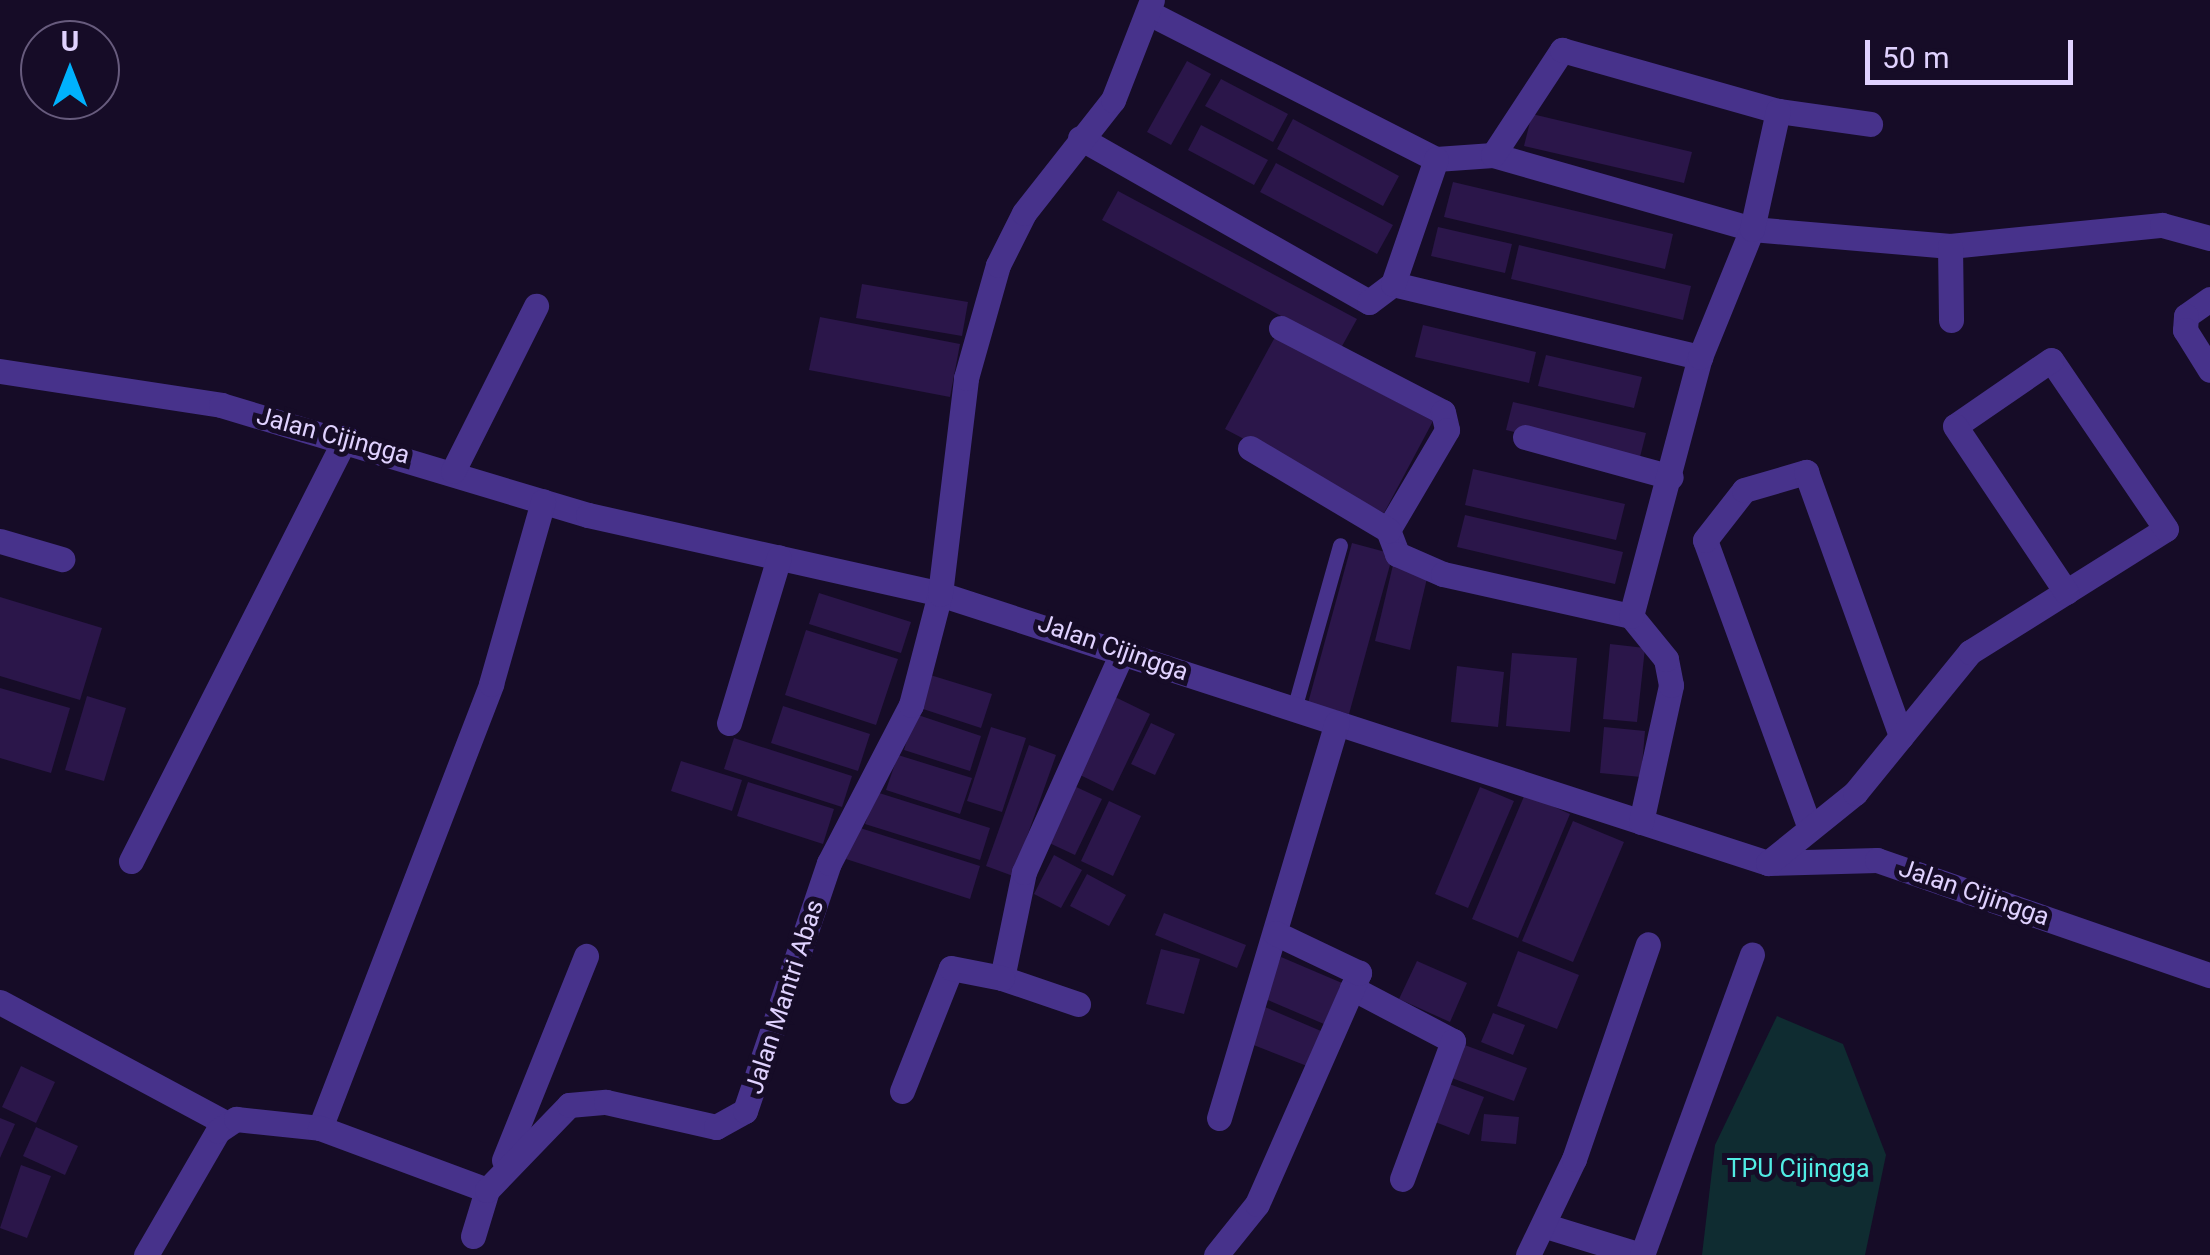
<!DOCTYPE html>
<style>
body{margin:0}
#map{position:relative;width:2210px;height:1255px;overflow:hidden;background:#160c27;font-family:Roboto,sans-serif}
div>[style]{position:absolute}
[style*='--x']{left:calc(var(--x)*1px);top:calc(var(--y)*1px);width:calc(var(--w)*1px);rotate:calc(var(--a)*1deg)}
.green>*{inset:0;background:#0f2c31}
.building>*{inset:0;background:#2b164a}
.lane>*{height:15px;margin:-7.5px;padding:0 7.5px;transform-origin:7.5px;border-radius:7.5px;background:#47328b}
.street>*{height:25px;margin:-12.5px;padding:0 12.5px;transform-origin:12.5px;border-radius:12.5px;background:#47328b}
span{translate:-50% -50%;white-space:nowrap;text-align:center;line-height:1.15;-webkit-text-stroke:10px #160c27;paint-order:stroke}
.street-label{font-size:25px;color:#e0d2ff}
.park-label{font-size:25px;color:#51ece4}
.north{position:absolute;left:20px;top:20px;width:100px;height:100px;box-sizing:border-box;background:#160c27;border:2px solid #675b7d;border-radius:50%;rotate:0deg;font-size:28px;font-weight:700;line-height:40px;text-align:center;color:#e0d2ff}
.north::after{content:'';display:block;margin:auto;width:35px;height:45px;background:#00b2fd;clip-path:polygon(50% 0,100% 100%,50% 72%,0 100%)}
.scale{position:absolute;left:1865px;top:40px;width:208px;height:45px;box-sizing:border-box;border:5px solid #e0d2ff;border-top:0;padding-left:12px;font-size:30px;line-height:35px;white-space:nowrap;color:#e0d2ff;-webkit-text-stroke:8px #160c27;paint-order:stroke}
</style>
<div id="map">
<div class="green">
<div style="clip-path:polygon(1777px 1016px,1843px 1044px,1886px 1155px,1865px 1255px,1702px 1255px,1715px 1145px)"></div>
</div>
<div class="building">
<div style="clip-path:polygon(1187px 61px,1211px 74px,1171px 145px,1147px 132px)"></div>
<div style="clip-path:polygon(1221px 79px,1288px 114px,1273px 142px,1205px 106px)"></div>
<div style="clip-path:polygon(1532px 114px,1692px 152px,1684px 183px,1524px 146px)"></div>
<div style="clip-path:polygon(1293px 119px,1399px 176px,1383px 206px,1277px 149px)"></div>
<div style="clip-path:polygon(1201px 125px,1268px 160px,1254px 185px,1188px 150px)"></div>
<div style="clip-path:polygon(1276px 163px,1393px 225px,1377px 254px,1260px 192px)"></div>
<div style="clip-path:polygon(1453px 182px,1673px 234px,1665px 269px,1444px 217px)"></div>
<div style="clip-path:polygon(1118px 191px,1357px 319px,1341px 348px,1102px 220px)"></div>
<div style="clip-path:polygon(1438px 227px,1512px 244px,1505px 273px,1431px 256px)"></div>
<div style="clip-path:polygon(1519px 245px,1691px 286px,1683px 320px,1511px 279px)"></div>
<div style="clip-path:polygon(862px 284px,968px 302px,962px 336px,856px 318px)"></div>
<div style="clip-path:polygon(820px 317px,960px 344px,950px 397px,809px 370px)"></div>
<div style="clip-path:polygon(1423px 325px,1536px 352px,1529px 383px,1415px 357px)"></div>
<div style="clip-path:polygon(1275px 337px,1433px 421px,1384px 513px,1225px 429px)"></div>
<div style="clip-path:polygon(1546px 355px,1642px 377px,1634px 408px,1538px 386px)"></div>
<div style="clip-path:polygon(1513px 402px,1646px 433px,1639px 461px,1506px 430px)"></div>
<div style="clip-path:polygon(1473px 469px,1625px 504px,1616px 540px,1465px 505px)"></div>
<div style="clip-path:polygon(1465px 515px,1623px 552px,1615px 584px,1457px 547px)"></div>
<div style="clip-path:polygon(1352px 543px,1393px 554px,1349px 714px,1308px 703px)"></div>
<div style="clip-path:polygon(1393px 565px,1428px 574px,1410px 650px,1375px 641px)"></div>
<div style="clip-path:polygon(819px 593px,911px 622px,901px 653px,809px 624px)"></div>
<div style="clip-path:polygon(0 597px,102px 628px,80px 700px,0 676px)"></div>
<div style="clip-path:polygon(806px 630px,898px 659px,876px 725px,785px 695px)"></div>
<div style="clip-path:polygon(1610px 644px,1645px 648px,1637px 722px,1603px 719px)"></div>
<div style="clip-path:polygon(1512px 653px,1577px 658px,1570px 732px,1506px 726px)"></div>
<div style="clip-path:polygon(1457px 666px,1504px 672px,1498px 727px,1451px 722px)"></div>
<div style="clip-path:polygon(927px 674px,992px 694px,981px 728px,917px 707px)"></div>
<div style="clip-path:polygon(0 688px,70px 708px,51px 773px,0 758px)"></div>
<div style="clip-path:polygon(87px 696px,126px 708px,104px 781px,65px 770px)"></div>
<div style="clip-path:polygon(1115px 697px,1150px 714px,1113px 791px,1078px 774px)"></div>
<div style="clip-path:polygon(783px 706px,870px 734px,858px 771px,771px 743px)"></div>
<div style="clip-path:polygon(915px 714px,981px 736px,970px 771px,904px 750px)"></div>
<div style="clip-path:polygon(1151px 723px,1175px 734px,1155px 775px,1131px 764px)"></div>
<div style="clip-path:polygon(991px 727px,1026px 738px,1002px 812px,967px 801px)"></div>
<div style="clip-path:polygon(1604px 727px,1645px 731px,1641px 777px,1600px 773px)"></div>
<div style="clip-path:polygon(734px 738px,852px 776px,842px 807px,724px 769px)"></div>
<div style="clip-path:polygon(1029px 745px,1056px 755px,1013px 876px,986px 866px)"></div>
<div style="clip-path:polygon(898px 755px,972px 778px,960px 814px,886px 790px)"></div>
<div style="clip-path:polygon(681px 761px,742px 780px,732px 811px,671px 791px)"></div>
<div style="clip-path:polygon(748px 782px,834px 809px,823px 844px,737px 816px)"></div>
<div style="clip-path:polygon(1072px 785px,1102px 799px,1075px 855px,1045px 841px)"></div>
<div style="clip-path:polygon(1480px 787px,1514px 801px,1468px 908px,1435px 894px)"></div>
<div style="clip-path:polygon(876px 792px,990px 828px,980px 860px,865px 824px)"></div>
<div style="clip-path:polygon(1525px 794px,1570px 814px,1518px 938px,1472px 919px)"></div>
<div style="clip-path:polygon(1109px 801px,1141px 816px,1113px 876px,1081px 861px)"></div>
<div style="clip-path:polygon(1573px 821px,1624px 842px,1573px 962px,1522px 941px)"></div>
<div style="clip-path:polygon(857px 827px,980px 866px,970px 899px,846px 859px)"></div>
<div style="clip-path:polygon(1054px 855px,1082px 870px,1061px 908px,1034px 894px)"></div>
<div style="clip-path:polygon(1087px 874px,1126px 895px,1109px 926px,1070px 906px)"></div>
<div style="clip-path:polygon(1164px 913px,1246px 945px,1237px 968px,1155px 935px)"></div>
<div style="clip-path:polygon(1161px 949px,1200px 959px,1184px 1014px,1146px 1004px)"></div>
<div style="clip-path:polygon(1518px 951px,1579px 975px,1557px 1029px,1497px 1006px)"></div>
<div style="clip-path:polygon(1281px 957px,1342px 983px,1324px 1024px,1263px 998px)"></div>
<div style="clip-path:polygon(1417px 961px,1467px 983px,1450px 1022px,1399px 999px)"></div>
<div style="clip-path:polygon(1260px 1005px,1321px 1031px,1307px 1066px,1246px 1042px)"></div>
<div style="clip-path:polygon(1493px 1013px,1525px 1025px,1513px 1055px,1481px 1042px)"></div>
<div style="clip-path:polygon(1462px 1044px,1527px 1068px,1514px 1101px,1449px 1077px)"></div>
<div style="clip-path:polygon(21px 1066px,55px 1082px,36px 1123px,2px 1107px)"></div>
<div style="clip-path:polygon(1444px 1082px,1484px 1097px,1469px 1135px,1430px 1120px)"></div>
<div style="clip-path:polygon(1484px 1114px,1519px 1117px,1516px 1144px,1481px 1141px)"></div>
<div style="clip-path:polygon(0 1118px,15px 1124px,0 1158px)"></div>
<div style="clip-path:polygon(36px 1127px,78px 1146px,65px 1175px,23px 1156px)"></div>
<div style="clip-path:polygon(21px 1165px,51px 1176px,27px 1238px,0 1228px)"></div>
</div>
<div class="lane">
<div style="--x:1294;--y:709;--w:170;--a:-74.3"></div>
</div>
<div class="street">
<div style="--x:1149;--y:13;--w:322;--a:27"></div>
<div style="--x:1436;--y:159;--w:57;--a:-4"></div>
<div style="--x:1493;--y:155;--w:269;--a:15.9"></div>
<div style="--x:1752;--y:229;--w:199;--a:4.9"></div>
<div style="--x:1950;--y:246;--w:213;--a:-5.7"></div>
<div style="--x:2162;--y:225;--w:50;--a:15.2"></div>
<div style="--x:1080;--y:138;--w:332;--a:29.6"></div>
<div style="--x:1369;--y:302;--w:30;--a:-37"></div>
<div style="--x:1393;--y:284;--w:316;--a:13.4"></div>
<div style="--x:1493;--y:155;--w:126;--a:-56.7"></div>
<div style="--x:1562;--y:50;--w:224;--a:15.8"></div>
<div style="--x:1778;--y:111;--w:93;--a:8"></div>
<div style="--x:1950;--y:246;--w:74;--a:89.2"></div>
<div style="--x:1393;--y:284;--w:132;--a:-71"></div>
<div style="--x:2210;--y:299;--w:29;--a:145"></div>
<div style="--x:2186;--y:316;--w:14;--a:94"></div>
<div style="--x:2185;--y:330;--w:47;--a:58"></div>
<div style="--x:1281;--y:328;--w:182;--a:27.4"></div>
<div style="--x:1443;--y:412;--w:18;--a:77"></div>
<div style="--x:1447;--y:430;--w:116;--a:120.5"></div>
<div style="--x:1388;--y:530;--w:26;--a:69"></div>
<div style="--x:1397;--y:554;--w:50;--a:23.5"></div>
<div style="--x:1443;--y:574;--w:193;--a:12.6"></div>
<div style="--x:0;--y:371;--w:224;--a:8.7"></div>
<div style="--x:221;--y:405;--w:383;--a:16.7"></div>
<div style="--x:588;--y:515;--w:361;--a:12.6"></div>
<div style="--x:940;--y:594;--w:871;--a:18"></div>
<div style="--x:1768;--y:863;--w:109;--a:-1.6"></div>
<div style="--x:1877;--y:860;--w:352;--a:19.1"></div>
<div style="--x:1525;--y:437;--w:151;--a:15.3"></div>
<div style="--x:1250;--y:448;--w:161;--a:30.7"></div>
<div style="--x:453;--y:471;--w:185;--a:-63.3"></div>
<div style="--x:0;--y:541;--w:65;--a:16.2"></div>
<div style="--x:729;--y:723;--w:173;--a:-73.2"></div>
<div style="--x:1641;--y:822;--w:140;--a:-77.6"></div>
<div style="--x:1671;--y:685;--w:26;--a:-101"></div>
<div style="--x:1666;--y:659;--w:55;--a:-129.1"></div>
<div style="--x:1631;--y:616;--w:268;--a:-75.1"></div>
<div style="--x:1700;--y:357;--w:138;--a:-67.9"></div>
<div style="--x:1752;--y:229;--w:121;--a:-77.6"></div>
<div style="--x:1808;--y:823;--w:301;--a:-110"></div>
<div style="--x:1705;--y:540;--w:63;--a:-52"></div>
<div style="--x:1744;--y:490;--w:65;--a:-16.2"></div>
<div style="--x:1806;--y:472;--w:281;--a:70.2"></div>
<div style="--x:131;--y:861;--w:475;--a:-63.1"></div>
<div style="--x:1768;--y:863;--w:112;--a:-38.8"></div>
<div style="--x:1855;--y:793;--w:182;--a:-50.8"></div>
<div style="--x:1970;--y:652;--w:231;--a:-32.1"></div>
<div style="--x:2166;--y:529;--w:204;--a:-124.2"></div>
<div style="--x:2051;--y:360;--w:116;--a:145.5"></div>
<div style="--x:1955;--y:426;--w:200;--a:56.2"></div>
<div style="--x:1352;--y:988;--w:114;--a:27.7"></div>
<div style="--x:1453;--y:1041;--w:147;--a:110.3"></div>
<div style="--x:0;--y:1002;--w:256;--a:28.2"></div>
<div style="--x:1078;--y:1004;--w:80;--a:-161.1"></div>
<div style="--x:1002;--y:978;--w:108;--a:-78.3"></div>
<div style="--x:1024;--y:872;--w:240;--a:-65.9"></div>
<div style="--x:902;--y:1091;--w:132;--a:-68.3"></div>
<div style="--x:951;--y:968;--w:52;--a:11.1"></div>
<div style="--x:1219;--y:1118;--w:412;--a:-73.4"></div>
<div style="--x:320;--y:1128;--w:476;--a:-68.9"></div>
<div style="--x:491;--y:684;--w:190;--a:-74.1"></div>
<div style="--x:504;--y:1160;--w:220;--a:-68.1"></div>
<div style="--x:1546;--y:1226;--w:98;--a:17.1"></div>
<div style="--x:473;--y:1236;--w:48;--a:-73.1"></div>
<div style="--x:146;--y:1255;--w:143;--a:-59.9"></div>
<div style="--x:218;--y:1131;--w:22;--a:-34"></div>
<div style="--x:236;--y:1119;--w:84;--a:6.1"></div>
<div style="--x:320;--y:1128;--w:178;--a:20.4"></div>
<div style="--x:487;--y:1190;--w:118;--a:-46"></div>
<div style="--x:569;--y:1105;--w:37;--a:-5"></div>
<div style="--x:606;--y:1102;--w:113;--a:12.8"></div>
<div style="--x:716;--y:1127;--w:33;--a:-29"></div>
<div style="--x:745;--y:1111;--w:262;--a:-71.3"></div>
<div style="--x:829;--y:863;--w:178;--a:-62.6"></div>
<div style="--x:911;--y:705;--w:115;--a:-75.4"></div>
<div style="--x:940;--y:594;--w:218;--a:-83.1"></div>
<div style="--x:966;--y:378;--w:117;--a:-74.2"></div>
<div style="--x:998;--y:265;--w:58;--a:-63.4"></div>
<div style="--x:1024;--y:213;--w:144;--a:-51.8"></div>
<div style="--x:1113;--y:100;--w:107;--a:-68.7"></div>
<div style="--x:1216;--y:1255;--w:65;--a:-51.2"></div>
<div style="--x:1257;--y:1204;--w:253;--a:-66.2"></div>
<div style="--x:1359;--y:973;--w:93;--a:-154.5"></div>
<div style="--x:1528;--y:1255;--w:106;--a:-64.4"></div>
<div style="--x:1574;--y:1159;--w:227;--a:-71"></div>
<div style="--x:1642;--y:1255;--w:320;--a:-69.9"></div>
</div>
<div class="street-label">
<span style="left:333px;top:436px;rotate:15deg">Jalan Cijingga</span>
<span style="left:1113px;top:648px;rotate:19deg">Jalan Cijingga</span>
<span style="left:1974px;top:893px;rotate:19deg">Jalan Cijingga</span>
<span style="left:785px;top:997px;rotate:-72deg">Jalan Mantri Abas</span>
</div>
<div class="park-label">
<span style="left:1798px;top:1169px">TPU Cijingga</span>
</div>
<div class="north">U</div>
<div class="scale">50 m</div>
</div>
